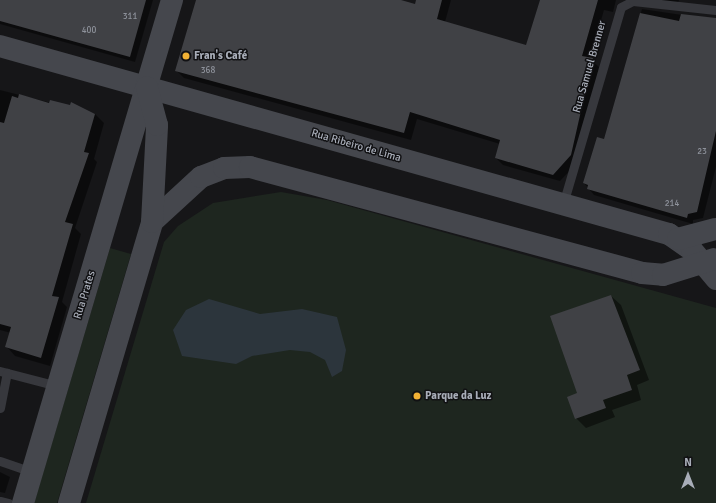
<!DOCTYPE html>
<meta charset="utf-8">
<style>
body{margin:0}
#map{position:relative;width:716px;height:503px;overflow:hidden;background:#161618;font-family:Signika,sans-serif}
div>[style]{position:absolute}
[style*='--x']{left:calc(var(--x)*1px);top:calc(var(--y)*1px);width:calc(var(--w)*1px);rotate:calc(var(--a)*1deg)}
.green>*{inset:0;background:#1e261f}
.water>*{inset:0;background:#2c353c}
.shadow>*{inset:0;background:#0007}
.building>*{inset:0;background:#404145}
.lane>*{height:9px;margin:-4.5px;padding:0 4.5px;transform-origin:4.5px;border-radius:4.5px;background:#37383d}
.secondary>*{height:22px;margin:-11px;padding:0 11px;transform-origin:11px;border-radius:11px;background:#45474d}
.dots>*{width:11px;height:11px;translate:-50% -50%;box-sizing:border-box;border:2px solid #111113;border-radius:50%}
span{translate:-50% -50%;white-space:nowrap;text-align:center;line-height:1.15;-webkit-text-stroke:3px #111113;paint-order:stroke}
.number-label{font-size:9px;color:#8e929b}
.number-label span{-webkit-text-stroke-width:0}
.poi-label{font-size:11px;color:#a8adb8;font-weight:700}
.left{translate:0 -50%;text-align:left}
.street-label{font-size:11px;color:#a8adb8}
.north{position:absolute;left:668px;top:455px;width:40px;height:40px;-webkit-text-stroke:3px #111113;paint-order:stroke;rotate:0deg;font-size:11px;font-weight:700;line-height:16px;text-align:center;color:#a8adb8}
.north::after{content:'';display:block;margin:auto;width:14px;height:18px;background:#a8adb8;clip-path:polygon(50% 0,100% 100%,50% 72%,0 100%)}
</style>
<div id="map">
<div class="green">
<div style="clip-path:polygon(281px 192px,327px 200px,716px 308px,716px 503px,86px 503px,164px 242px,178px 226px,213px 203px)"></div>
<div style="clip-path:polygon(110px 248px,131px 254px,57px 503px,34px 503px)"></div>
</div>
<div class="water">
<div style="clip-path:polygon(209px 299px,260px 314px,302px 309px,337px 317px,346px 350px,342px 371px,332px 377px,325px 360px,310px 352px,290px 350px,252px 356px,236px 364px,182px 356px,173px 330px,186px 310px)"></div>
</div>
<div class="shadow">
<div style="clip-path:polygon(0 0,153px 0,135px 62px,0 24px)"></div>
<div style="clip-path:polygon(197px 0,393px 0,415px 5px,417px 0,451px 0,445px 22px,527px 46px,541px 0,616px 0,613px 12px,604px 10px,590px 59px,599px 67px,578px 162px,560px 181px,503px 165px,496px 158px,500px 144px,417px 119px,411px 140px,184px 78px,177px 71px)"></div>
<div style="clip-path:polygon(624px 0,679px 0,677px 6px)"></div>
<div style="clip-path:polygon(642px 9px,716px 20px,716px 167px,703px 218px,693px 220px,693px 224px,594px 195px,584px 183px,605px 140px)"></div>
<div style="clip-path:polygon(0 90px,95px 114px,104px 123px,94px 159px,97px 162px,75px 228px,81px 234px,62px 302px,67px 307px,50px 366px,15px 356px,7px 347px,11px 333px,0 330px)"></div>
<div style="clip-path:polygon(611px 296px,621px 305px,649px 380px,637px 385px,641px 400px,612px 410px,615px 417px,586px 428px,576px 418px,578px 394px)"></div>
<div style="clip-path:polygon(0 472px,10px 477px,5px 493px,0 492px)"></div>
</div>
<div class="building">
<div style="clip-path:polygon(0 0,146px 0,130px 57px,0 21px)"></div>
<div style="clip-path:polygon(196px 0,401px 0,415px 4px,416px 0,442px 0,437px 19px,526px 45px,540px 0,598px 0,582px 56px,593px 58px,571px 155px,553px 175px,495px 158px,500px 140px,410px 112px,404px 133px,175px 71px)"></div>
<div style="clip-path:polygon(640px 13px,679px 21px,681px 14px,716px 18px,716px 131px,697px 212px,688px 214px,687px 218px,587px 189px,588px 185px,583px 183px,597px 137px,604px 139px)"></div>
<div style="clip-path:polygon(19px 94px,49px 103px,50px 100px,70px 105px,71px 102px,95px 114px,84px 152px,89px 153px,65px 222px,73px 224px,52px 296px,59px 297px,41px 358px,5px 347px,11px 327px,0 324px,0 122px,4px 123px,12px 96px,18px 98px)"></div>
<div style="clip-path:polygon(611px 295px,640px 370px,627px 375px,632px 390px,603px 400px,606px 408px,575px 419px,567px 397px,577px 393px,550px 316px)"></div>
</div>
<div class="lane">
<div style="--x:563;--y:204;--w:205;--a:-73.6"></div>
<div style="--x:621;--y:7;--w:13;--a:-27"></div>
<div style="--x:633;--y:1;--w:83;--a:6.2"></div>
<div style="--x:0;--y:371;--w:60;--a:14.5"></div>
<div style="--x:0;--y:408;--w:36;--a:-79"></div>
<div style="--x:0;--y:461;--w:34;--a:19"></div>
<div style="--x:0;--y:501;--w:9;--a:13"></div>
</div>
<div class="secondary">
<div style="--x:0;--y:46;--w:695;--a:15.7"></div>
<div style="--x:669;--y:234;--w:28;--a:35"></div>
<div style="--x:692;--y:250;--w:38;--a:50"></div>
<div style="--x:152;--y:222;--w:67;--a:-42.6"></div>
<div style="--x:201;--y:177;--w:25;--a:-21"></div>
<div style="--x:224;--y:168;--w:26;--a:-2"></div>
<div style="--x:250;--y:167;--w:406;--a:15.1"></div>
<div style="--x:642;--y:273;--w:21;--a:5"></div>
<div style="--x:663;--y:275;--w:53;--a:-17.4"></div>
<div style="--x:678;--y:239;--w:39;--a:-15"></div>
<div style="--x:23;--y:503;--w:525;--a:-73.5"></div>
<div style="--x:69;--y:503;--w:293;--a:-73.5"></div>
<div style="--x:152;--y:222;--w:97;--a:-87"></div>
<div style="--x:157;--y:125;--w:39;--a:-105"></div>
</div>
<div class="dots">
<div style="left:186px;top:56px;background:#f2b134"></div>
<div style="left:417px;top:396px;background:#f2b134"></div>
</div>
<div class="number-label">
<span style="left:130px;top:17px">311</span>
<span style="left:89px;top:31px">400</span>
<span style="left:208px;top:71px">368</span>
<span style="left:702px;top:152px">23</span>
<span style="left:672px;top:204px">214</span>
</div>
<div class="poi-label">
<span class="left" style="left:194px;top:56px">Fran's Café</span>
<span class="left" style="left:425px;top:396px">Parque da Luz</span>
</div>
<div class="street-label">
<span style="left:590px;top:67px;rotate:-74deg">Rua Samuel Brenner</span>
<span style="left:356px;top:146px;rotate:16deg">Rua Ribeiro de Lima</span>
<span style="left:85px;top:295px;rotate:-73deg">Rua Prates</span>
</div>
<div class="north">N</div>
</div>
